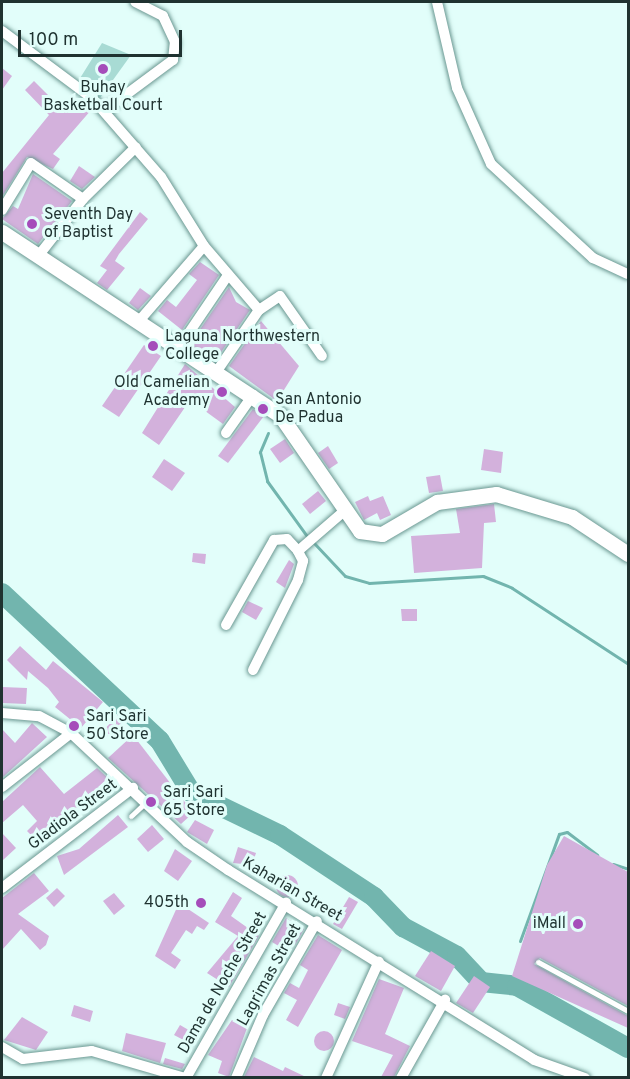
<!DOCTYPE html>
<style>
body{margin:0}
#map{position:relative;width:630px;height:1079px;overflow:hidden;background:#e2fefa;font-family:Overpass,sans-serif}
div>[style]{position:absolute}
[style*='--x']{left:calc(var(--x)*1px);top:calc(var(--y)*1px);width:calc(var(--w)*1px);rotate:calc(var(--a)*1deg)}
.green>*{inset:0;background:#a8dbd4}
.stream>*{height:3px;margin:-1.5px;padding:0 1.5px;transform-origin:1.5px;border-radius:1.5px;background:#72b5ae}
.river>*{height:20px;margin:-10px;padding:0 10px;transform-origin:10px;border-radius:10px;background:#72b5ae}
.building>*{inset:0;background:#d3b1dc}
.round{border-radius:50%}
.roads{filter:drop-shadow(0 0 2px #6a9791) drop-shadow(0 0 2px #6a9791)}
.lane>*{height:5px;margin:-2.5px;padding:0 2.5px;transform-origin:2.5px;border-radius:2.5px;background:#fff}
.street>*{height:10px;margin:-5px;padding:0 5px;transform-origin:5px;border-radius:5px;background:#fff}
.secondary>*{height:15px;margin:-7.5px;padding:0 7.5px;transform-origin:7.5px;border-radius:7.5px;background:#fff}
.dots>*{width:16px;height:16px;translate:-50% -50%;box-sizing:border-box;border:3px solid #e2fefa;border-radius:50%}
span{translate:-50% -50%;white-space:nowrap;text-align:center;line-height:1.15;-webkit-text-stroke:6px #e2fefa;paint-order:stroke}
.poi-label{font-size:16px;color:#1f3230}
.left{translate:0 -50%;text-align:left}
.right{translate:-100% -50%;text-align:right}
.street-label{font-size:16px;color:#1f3230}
.frame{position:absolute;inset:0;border:3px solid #1f3230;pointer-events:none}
.scale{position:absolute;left:18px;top:30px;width:164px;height:27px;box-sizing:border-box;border:3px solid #1f3230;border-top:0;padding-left:8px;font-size:18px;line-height:21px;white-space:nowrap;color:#1f3230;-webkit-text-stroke:4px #e2fefa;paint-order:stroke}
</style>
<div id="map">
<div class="green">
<div style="clip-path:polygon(102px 43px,131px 55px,100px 98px,77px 83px)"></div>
</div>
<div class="stream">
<div style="--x:268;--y:433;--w:21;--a:113"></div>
<div style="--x:260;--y:452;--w:30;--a:76"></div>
<div style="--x:267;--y:481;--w:68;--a:54"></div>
<div style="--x:314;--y:543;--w:45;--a:46.8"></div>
<div style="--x:345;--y:576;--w:25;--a:16"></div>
<div style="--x:369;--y:583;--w:114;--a:-3.5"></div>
<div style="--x:483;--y:576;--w:31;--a:22"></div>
<div style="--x:512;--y:588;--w:139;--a:33.2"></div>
<div style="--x:613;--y:864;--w:16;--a:18"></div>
<div style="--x:520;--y:941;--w:114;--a:-70"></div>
<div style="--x:559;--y:834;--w:8;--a:-14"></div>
<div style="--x:567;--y:832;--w:38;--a:37"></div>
</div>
<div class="river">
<div style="--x:2;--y:593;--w:216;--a:43.1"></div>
<div style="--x:160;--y:741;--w:60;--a:58.7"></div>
<div style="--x:191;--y:792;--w:99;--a:25.8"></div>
<div style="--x:280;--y:835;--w:113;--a:33.4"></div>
<div style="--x:374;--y:897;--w:42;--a:46"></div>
<div style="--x:403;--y:927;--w:61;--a:28.2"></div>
<div style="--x:457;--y:956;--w:35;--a:47"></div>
<div style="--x:481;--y:982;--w:36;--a:6"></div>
<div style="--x:517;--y:986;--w:127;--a:29.2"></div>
</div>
<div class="building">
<div style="clip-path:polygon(2px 68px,12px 76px,2px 90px)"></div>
<div style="clip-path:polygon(34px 81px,57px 104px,61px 100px,74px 110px,83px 101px,92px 109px,53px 154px,60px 159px,53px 169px,27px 157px,2px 197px,2px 173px,49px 115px,25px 90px)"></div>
<div style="clip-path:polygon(79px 166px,95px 177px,82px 189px,70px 181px)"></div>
<div style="clip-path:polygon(33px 174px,72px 201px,38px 244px,2px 219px,13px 206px,18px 209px)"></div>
<div style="clip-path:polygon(140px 212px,148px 219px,119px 254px,115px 261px,125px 268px,107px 290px,97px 283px,107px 270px,100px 266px)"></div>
<div style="clip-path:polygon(200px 262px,219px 275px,182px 330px,158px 311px,167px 300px,176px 307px,197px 280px,189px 274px)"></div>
<div style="clip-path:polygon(229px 287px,236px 302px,250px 310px,215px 361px,190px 344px)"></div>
<div style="clip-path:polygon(140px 288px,151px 296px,138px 310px,129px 303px)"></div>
<div style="clip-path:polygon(261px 321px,299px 366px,277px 401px,229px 366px)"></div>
<div style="clip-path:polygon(144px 345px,161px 356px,119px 417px,102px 406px)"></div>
<div style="clip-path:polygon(185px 364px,235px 407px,223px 424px,190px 400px,159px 445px,142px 433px)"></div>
<div style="clip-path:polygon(253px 409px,264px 416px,228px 463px,218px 456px)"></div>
<div style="clip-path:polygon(285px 439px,294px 453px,280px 463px,270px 449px)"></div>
<div style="clip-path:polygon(328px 446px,338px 463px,329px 469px,318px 453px)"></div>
<div style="clip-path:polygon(484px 449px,503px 452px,501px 473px,481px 470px)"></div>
<div style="clip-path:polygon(164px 459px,185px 473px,172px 491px,152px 477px)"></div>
<div style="clip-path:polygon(440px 475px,443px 491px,429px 493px,426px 477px)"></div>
<div style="clip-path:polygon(318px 491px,326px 501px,310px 514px,302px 504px)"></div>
<div style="clip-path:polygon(368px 496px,370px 501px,383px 496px,391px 515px,380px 520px,377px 513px,364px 520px,355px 502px)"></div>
<div style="clip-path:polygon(494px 504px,496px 522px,484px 523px,482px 568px,414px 573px,411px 536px,460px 533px,456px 509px)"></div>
<div style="clip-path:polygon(193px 553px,206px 554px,205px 564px,192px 562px)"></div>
<div style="clip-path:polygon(289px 560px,294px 564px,285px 588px,276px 582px)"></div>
<div style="clip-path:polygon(248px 601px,263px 608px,256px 620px,242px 612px)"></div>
<div style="clip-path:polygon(401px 609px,417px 609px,417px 621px,402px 621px)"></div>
<div style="clip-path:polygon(20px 646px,46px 670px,53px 661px,103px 702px,81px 728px,55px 707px,59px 702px,48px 688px,28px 671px,27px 680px,7px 660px)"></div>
<div style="clip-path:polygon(2px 687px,27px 688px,26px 704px,2px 703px)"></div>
<div style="clip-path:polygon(119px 714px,126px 720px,101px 742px,97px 737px)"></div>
<div style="clip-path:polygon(32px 723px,47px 737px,2px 778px,2px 729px,15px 743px)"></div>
<div style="clip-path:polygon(133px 735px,188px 806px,192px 814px,181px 824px,108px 758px)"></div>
<div style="clip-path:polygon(40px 767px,64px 794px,97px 768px,108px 778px,98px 787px,104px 793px,96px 801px,90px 794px,40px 844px,27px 831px,37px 821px,23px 805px,2px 823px,2px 802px)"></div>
<div style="clip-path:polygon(118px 815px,128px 827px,64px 875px,57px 856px,79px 849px)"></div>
<div style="clip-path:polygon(195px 820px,214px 830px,207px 844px,187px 832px)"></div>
<div style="clip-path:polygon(152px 825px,164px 839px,148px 852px,137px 839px)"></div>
<div style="clip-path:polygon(2px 833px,16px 848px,2px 861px)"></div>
<div style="clip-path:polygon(564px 836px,628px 872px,628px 1006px,540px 958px,534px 964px,628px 1016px,628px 1028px,512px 976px,547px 865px)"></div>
<div style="clip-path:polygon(238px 847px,256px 853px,252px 865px,233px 863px)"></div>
<div style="clip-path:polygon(175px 849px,192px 861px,178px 881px,164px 871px)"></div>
<div style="clip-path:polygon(34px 873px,49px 891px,18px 914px,49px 936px,46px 945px,40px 950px,21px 929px,2px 950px,2px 898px)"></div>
<div class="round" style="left:276px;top:875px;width:22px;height:22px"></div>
<div style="clip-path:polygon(57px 888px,65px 896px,54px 907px,46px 898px)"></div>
<div style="clip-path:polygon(233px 892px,242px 898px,231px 916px,259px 936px,229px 987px,207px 973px,238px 936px,215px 922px)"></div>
<div style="clip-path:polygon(114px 893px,125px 906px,114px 915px,103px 901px)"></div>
<div style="clip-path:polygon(349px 897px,358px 902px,342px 929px,333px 924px)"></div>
<div style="clip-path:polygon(179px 903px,209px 923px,204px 930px,197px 926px,192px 934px,186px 930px,171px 953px,181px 960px,175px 969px,155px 956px)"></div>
<div style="clip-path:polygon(286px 918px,304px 929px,295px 945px,287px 940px,282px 948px,272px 942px)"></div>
<div style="clip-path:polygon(318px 935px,342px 950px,298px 1027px,286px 1020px,297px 1000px,284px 993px,290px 983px,299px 988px,308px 970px,300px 965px)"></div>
<div style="clip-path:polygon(431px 951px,455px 966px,441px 991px,415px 976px)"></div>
<div style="clip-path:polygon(474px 976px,490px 987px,473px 1013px,456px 1003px)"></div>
<div style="clip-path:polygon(379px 979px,404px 988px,385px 1034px,410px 1046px,394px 1077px,381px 1077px,393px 1055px,352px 1041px)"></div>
<div style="clip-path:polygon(338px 1003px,350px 1007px,345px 1019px,334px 1015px)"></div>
<div style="clip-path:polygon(74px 1005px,93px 1011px,90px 1022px,71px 1016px)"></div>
<div style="clip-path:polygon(22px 1017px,48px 1032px,36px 1050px,4px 1040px)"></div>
<div style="clip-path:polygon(232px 1020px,247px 1028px,229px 1077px,218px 1073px,222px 1061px,208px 1055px)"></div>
<div style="clip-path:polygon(180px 1025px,199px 1036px,193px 1045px,174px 1035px)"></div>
<div class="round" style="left:314px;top:1031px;width:20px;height:20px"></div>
<div style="clip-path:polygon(126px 1033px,166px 1043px,160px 1063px,122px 1051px)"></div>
<div style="clip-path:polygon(254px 1057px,283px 1071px,285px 1067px,306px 1077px,244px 1077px)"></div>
<div style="clip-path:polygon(165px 1058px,185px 1064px,182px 1069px,163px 1064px)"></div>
</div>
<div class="roads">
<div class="lane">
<div style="--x:131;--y:816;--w:19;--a:-43"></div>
<div style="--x:538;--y:962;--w:102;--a:28.6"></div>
</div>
<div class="street">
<div style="--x:437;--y:2;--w:88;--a:76.9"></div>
<div style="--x:457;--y:88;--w:83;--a:65.9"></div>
<div style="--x:491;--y:164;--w:139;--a:42.7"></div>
<div style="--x:593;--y:258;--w:38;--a:25"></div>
<div style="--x:2;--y:31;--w:112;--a:36.7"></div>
<div style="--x:92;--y:98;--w:105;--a:48.9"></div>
<div style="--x:161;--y:177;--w:81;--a:58.1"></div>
<div style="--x:204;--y:246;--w:84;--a:49.3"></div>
<div style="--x:259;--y:310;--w:25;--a:-34"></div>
<div style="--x:280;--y:296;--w:73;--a:55"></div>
<div style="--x:104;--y:111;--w:86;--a:-36.5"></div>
<div style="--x:173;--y:60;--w:18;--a:-84"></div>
<div style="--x:175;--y:42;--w:29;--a:-115"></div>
<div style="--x:163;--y:16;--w:31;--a:-153"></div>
<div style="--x:2;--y:210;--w:55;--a:-58.3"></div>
<div style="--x:31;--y:163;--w:63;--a:34.7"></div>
<div style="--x:39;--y:255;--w:71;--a:-51.8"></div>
<div style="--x:83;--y:199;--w:74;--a:-44.5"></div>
<div style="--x:139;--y:321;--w:99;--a:-49.1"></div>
<div style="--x:180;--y:346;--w:86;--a:-55.9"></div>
<div style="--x:217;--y:371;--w:74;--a:-55.5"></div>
<div style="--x:226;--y:433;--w:47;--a:-54.6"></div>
<div style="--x:226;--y:625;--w:98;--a:-60.5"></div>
<div style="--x:274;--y:540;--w:13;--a:-4"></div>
<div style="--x:287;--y:539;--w:16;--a:47"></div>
<div style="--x:253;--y:670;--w:101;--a:-63.4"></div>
<div style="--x:298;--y:580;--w:20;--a:-75"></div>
<div style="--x:303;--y:561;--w:11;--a:-117"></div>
<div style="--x:298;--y:551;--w:60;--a:-40.9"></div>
<div style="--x:2;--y:713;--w:37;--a:5"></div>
<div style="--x:39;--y:716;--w:36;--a:28"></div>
<div style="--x:71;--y:733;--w:159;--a:43.2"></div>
<div style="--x:187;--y:842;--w:50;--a:34.3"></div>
<div style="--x:228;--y:870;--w:360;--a:31.8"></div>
<div style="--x:534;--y:1060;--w:54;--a:19.4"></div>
<div style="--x:2;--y:787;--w:88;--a:-38"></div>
<div style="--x:2;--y:888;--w:165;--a:-37.4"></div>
<div style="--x:2;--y:1047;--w:24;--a:30"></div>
<div style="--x:23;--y:1059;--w:69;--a:-6.6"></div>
<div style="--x:92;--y:1051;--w:97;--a:16.2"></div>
<div style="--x:186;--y:1078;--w:202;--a:-60.3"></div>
<div style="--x:236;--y:1078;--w:69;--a:-66.8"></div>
<div style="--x:263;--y:1015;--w:108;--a:-60.1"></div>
<div style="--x:326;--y:1078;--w:128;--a:-65.6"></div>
<div style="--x:401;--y:1078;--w:90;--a:-60.6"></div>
</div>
<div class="secondary">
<div style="--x:2;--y:232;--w:333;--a:33.4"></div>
<div style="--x:280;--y:415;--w:141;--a:55.4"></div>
<div style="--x:360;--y:531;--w:22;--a:8"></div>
<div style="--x:382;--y:534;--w:64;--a:-30.2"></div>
<div style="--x:437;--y:502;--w:60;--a:-7.7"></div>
<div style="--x:496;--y:494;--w:79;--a:16.8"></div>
<div style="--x:572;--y:517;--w:67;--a:33.5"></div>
</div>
</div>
<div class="dots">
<div style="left:103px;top:69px;background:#a54dba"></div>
<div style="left:32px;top:224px;background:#a54dba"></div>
<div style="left:153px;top:346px;background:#a54dba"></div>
<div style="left:222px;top:392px;background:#a54dba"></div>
<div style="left:263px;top:409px;background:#a54dba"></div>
<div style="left:74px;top:726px;background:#a54dba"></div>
<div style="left:151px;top:802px;background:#a54dba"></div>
<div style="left:201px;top:903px;background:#a54dba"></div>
<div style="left:578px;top:924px;background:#a54dba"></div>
</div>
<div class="poi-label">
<span style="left:103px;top:97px">Buhay<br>Basketball Court</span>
<span class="left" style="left:44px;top:224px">Seventh Day<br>of Baptist</span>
<span class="left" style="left:165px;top:346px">Laguna Northwestern<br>College</span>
<span class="right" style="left:210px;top:392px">Old Camelian<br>Academy</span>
<span class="left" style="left:275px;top:409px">San Antonio<br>De Padua</span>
<span class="left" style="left:86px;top:726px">Sari Sari<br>50 Store</span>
<span class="left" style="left:163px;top:802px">Sari Sari<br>65 Store</span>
<span class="right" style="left:189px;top:903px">405th</span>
<span class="right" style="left:566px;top:924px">iMall</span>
</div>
<div class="street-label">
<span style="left:73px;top:815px;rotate:-37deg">Gladiola Street</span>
<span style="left:292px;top:890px;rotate:30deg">Kaharian Street</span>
<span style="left:270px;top:975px;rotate:-61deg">Lagrimas Street</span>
<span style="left:223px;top:983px;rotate:-60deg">Dama de Noche Street</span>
</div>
<div class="frame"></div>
<div class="scale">100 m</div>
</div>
